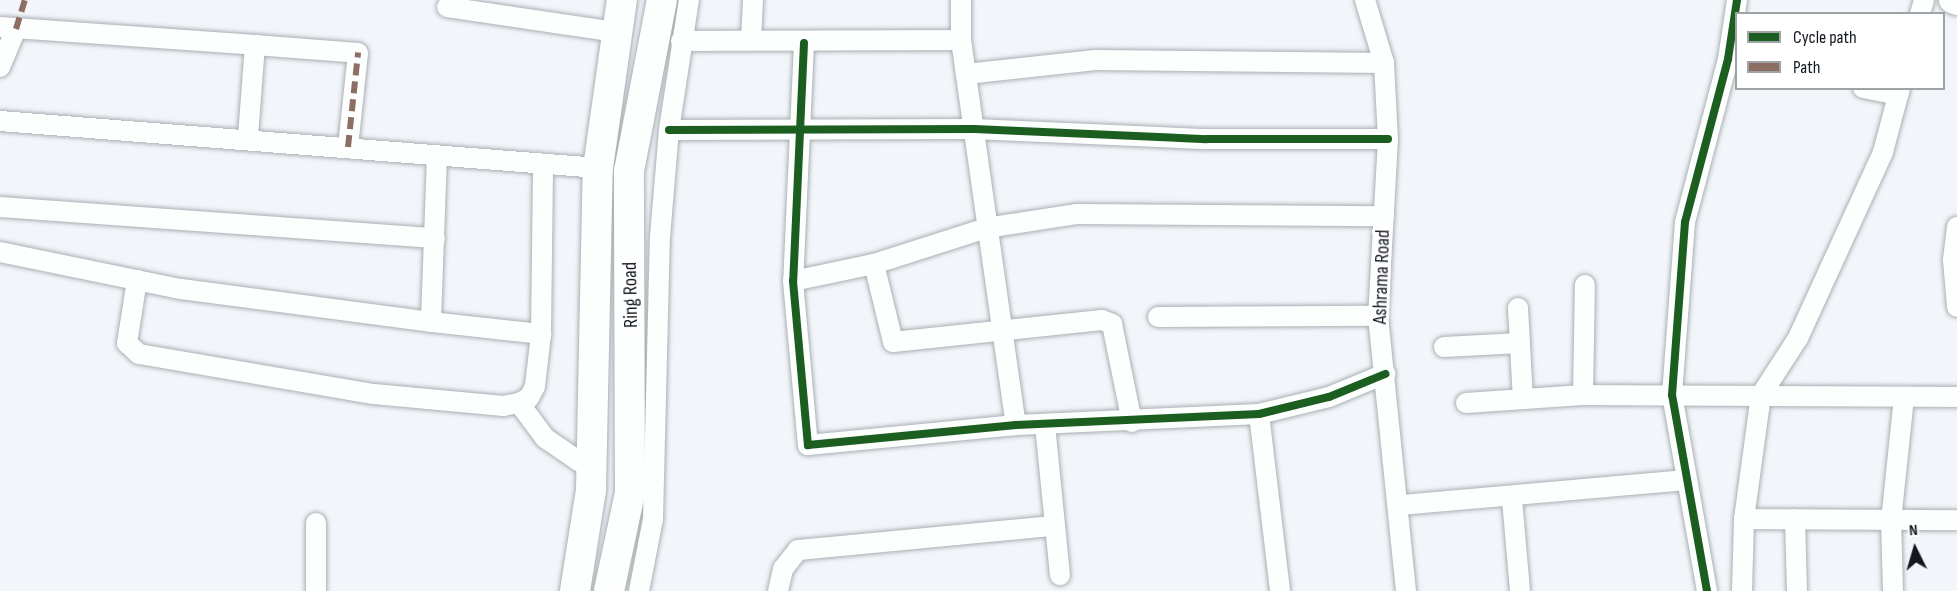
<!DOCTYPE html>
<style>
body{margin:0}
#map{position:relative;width:1957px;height:591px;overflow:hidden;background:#f2f6fa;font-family:"Sofia Sans Condensed",sans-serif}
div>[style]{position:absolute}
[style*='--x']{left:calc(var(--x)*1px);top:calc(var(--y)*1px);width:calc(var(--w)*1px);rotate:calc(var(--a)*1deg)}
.roads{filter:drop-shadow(0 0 2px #aaafb4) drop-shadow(0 0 2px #aaafb4)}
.minor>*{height:20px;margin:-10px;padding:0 10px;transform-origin:10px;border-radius:10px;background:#fdfefe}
.major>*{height:26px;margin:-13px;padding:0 13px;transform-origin:13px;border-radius:13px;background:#fdfefe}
.highway>*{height:30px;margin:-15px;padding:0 15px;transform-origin:15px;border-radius:15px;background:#fdfefe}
.quiet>*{height:6px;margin-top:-3px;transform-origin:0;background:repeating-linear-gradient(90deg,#8d6e63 0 12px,transparent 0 18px)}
.cycleway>*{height:8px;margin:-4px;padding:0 4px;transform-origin:4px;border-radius:4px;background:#1b5e20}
span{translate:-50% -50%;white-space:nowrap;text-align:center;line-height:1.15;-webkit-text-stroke:6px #fff;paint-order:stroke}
.street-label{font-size:20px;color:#12181e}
.legend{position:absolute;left:1735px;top:12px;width:210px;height:78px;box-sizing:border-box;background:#fff;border:2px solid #a0a3a5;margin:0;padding:8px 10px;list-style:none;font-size:18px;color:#12181e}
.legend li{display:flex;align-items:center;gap:12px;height:30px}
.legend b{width:30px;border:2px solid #a0a3a5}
.north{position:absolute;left:1885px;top:519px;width:60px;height:60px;-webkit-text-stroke:4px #fff;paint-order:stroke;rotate:355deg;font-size:16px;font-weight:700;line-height:24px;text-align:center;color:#12181e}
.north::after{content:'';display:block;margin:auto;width:21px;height:27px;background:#12181e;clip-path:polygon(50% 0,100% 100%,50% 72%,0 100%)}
</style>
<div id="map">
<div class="roads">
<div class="minor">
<div style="--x:961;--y:0;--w:40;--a:90"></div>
<div style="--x:961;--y:40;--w:389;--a:81.9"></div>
<div style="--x:1365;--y:0;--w:66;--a:73.2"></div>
<div style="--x:1384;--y:63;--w:76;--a:87"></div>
<div style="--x:1388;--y:139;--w:177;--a:93.2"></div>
<div style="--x:1378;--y:316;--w:276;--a:84.2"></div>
<div style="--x:447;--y:7;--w:158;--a:8.4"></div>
<div style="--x:1920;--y:14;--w:15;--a:-74"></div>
<div style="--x:0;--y:27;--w:256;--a:4"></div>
<div style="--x:255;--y:45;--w:92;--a:94.4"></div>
<div style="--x:751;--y:39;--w:39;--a:-87"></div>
<div style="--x:681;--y:41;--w:280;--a:-0.2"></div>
<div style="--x:804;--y:43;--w:238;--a:92.6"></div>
<div style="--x:793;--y:281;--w:165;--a:84.8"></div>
<div style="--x:808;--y:445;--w:209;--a:-5.5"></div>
<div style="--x:1016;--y:425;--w:243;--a:-2.6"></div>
<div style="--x:1259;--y:414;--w:72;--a:-13.7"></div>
<div style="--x:1329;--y:397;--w:61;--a:-22.3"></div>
<div style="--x:255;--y:45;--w:103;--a:4.4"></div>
<div style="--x:358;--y:53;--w:95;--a:96.1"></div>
<div style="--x:0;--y:67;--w:41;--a:-67.2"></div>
<div style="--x:966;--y:74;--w:130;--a:-6.2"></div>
<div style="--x:1095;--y:60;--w:289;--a:0.6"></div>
<div style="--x:1863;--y:88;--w:36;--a:11"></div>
<div style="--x:0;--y:121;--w:600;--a:4.49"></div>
<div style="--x:669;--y:130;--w:305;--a:-0.2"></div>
<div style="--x:974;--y:129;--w:233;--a:2.5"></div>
<div style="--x:1207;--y:139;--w:181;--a:0"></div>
<div style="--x:437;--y:156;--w:166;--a:92.1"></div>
<div style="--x:431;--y:322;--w:111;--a:6.2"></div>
<div style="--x:541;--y:334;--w:170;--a:-89.3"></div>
<div style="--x:0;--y:207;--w:436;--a:4.1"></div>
<div style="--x:1957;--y:227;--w:33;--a:97"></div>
<div style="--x:1953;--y:260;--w:47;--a:85.1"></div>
<div style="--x:0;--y:252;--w:185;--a:11.6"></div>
<div style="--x:181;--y:289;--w:252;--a:7.5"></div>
<div style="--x:874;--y:264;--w:80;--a:76.3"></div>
<div style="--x:893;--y:342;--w:210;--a:-6"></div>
<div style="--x:1102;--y:320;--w:11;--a:22"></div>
<div style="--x:1112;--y:324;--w:100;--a:78.5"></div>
<div style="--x:137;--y:280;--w:64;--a:99"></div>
<div style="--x:127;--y:343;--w:16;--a:43"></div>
<div style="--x:139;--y:354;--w:238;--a:9.7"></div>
<div style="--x:374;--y:394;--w:130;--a:5.3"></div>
<div style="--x:503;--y:406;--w:16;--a:-11"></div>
<div style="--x:519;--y:403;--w:11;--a:-27"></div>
<div style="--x:529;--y:398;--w:13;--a:-63"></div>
<div style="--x:535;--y:386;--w:52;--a:-83.4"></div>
<div style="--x:793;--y:281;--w:83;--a:-11.9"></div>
<div style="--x:874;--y:264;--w:118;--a:-17.8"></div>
<div style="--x:986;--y:228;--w:91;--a:-8.8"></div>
<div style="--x:1076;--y:214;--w:308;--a:0.4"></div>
<div style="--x:1518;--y:308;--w:91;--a:86.9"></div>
<div style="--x:1158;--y:317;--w:220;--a:-0.3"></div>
<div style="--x:1444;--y:347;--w:76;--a:-3"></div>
<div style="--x:1583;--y:395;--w:110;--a:-89"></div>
<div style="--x:519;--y:403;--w:44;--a:53.4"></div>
<div style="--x:545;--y:438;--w:42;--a:34.4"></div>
<div style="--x:1466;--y:403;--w:117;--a:-3.9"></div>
<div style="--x:1583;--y:395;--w:374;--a:0.3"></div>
<div style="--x:1259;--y:414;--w:178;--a:83.2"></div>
<div style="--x:1045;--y:425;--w:151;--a:84.3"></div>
<div style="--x:1512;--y:499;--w:92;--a:85"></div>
<div style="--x:1401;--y:505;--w:285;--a:-5"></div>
<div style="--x:1744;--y:519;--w:213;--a:0.3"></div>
<div style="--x:1795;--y:519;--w:72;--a:88.4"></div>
<div style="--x:316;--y:591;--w:68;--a:-90"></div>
<div style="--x:639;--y:591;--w:73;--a:-79"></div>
<div style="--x:653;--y:519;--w:282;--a:-88.6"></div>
<div style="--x:660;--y:237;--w:107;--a:-85.2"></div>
<div style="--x:669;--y:130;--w:132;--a:-81.3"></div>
<div style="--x:778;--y:591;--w:23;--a:-77"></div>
<div style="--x:783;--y:569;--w:24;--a:-52"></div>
<div style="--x:798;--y:550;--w:257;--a:-5.4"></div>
<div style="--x:1707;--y:591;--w:199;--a:-100.1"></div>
<div style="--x:1672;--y:395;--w:173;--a:-85.7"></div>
<div style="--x:1685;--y:222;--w:169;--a:-75.2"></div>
<div style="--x:1728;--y:59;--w:60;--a:-81.3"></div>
<div style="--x:1742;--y:591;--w:72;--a:-88.4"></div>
<div style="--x:1744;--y:519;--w:125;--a:-82.2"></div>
<div style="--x:1761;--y:395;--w:68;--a:-57"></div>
<div style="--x:1798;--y:338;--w:205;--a:-65.4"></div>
<div style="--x:1883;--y:152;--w:66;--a:-75.1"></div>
<div style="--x:1893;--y:591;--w:70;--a:-91.6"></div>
<div style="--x:1891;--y:521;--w:125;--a:-84"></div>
</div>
<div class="major">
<div style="--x:1952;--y:0;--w:5;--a:22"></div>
</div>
<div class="highway">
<div style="--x:575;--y:591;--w:102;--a:-81"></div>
<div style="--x:591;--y:490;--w:322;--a:-88.8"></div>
<div style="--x:598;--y:168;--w:170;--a:-81.9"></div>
<div style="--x:609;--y:591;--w:100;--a:-77.9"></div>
<div style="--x:630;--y:493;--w:322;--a:-90.2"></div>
<div style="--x:629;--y:171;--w:174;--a:-79.1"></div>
</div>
</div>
<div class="quiet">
<div style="--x:16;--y:29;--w:30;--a:-73"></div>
<div style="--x:348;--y:147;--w:95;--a:-83.9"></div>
</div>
<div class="cycleway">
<div style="--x:804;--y:43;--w:238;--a:92.6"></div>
<div style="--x:793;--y:281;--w:165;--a:84.8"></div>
<div style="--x:808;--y:445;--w:209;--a:-5.5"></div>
<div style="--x:1016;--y:425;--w:243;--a:-2.6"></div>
<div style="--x:1259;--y:414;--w:72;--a:-13.7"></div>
<div style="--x:1329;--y:397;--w:61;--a:-22.3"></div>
<div style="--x:669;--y:130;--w:305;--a:-0.2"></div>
<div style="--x:974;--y:129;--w:233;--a:2.5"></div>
<div style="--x:1207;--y:139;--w:181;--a:0"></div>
<div style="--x:1707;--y:591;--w:199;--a:-100.1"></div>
<div style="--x:1672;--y:395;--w:173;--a:-85.7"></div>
<div style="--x:1685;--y:222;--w:169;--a:-75.2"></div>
<div style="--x:1728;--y:59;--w:60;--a:-81.3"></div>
</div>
<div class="street-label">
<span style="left:1382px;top:277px;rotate:-88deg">Ashrama Road</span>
<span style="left:631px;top:295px;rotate:-91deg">Ring Road</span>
</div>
<ul class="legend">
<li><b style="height:8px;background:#1b5e20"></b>Cycle path</li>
<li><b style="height:8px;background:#8d6e63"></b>Path</li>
</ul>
<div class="north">N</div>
</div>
